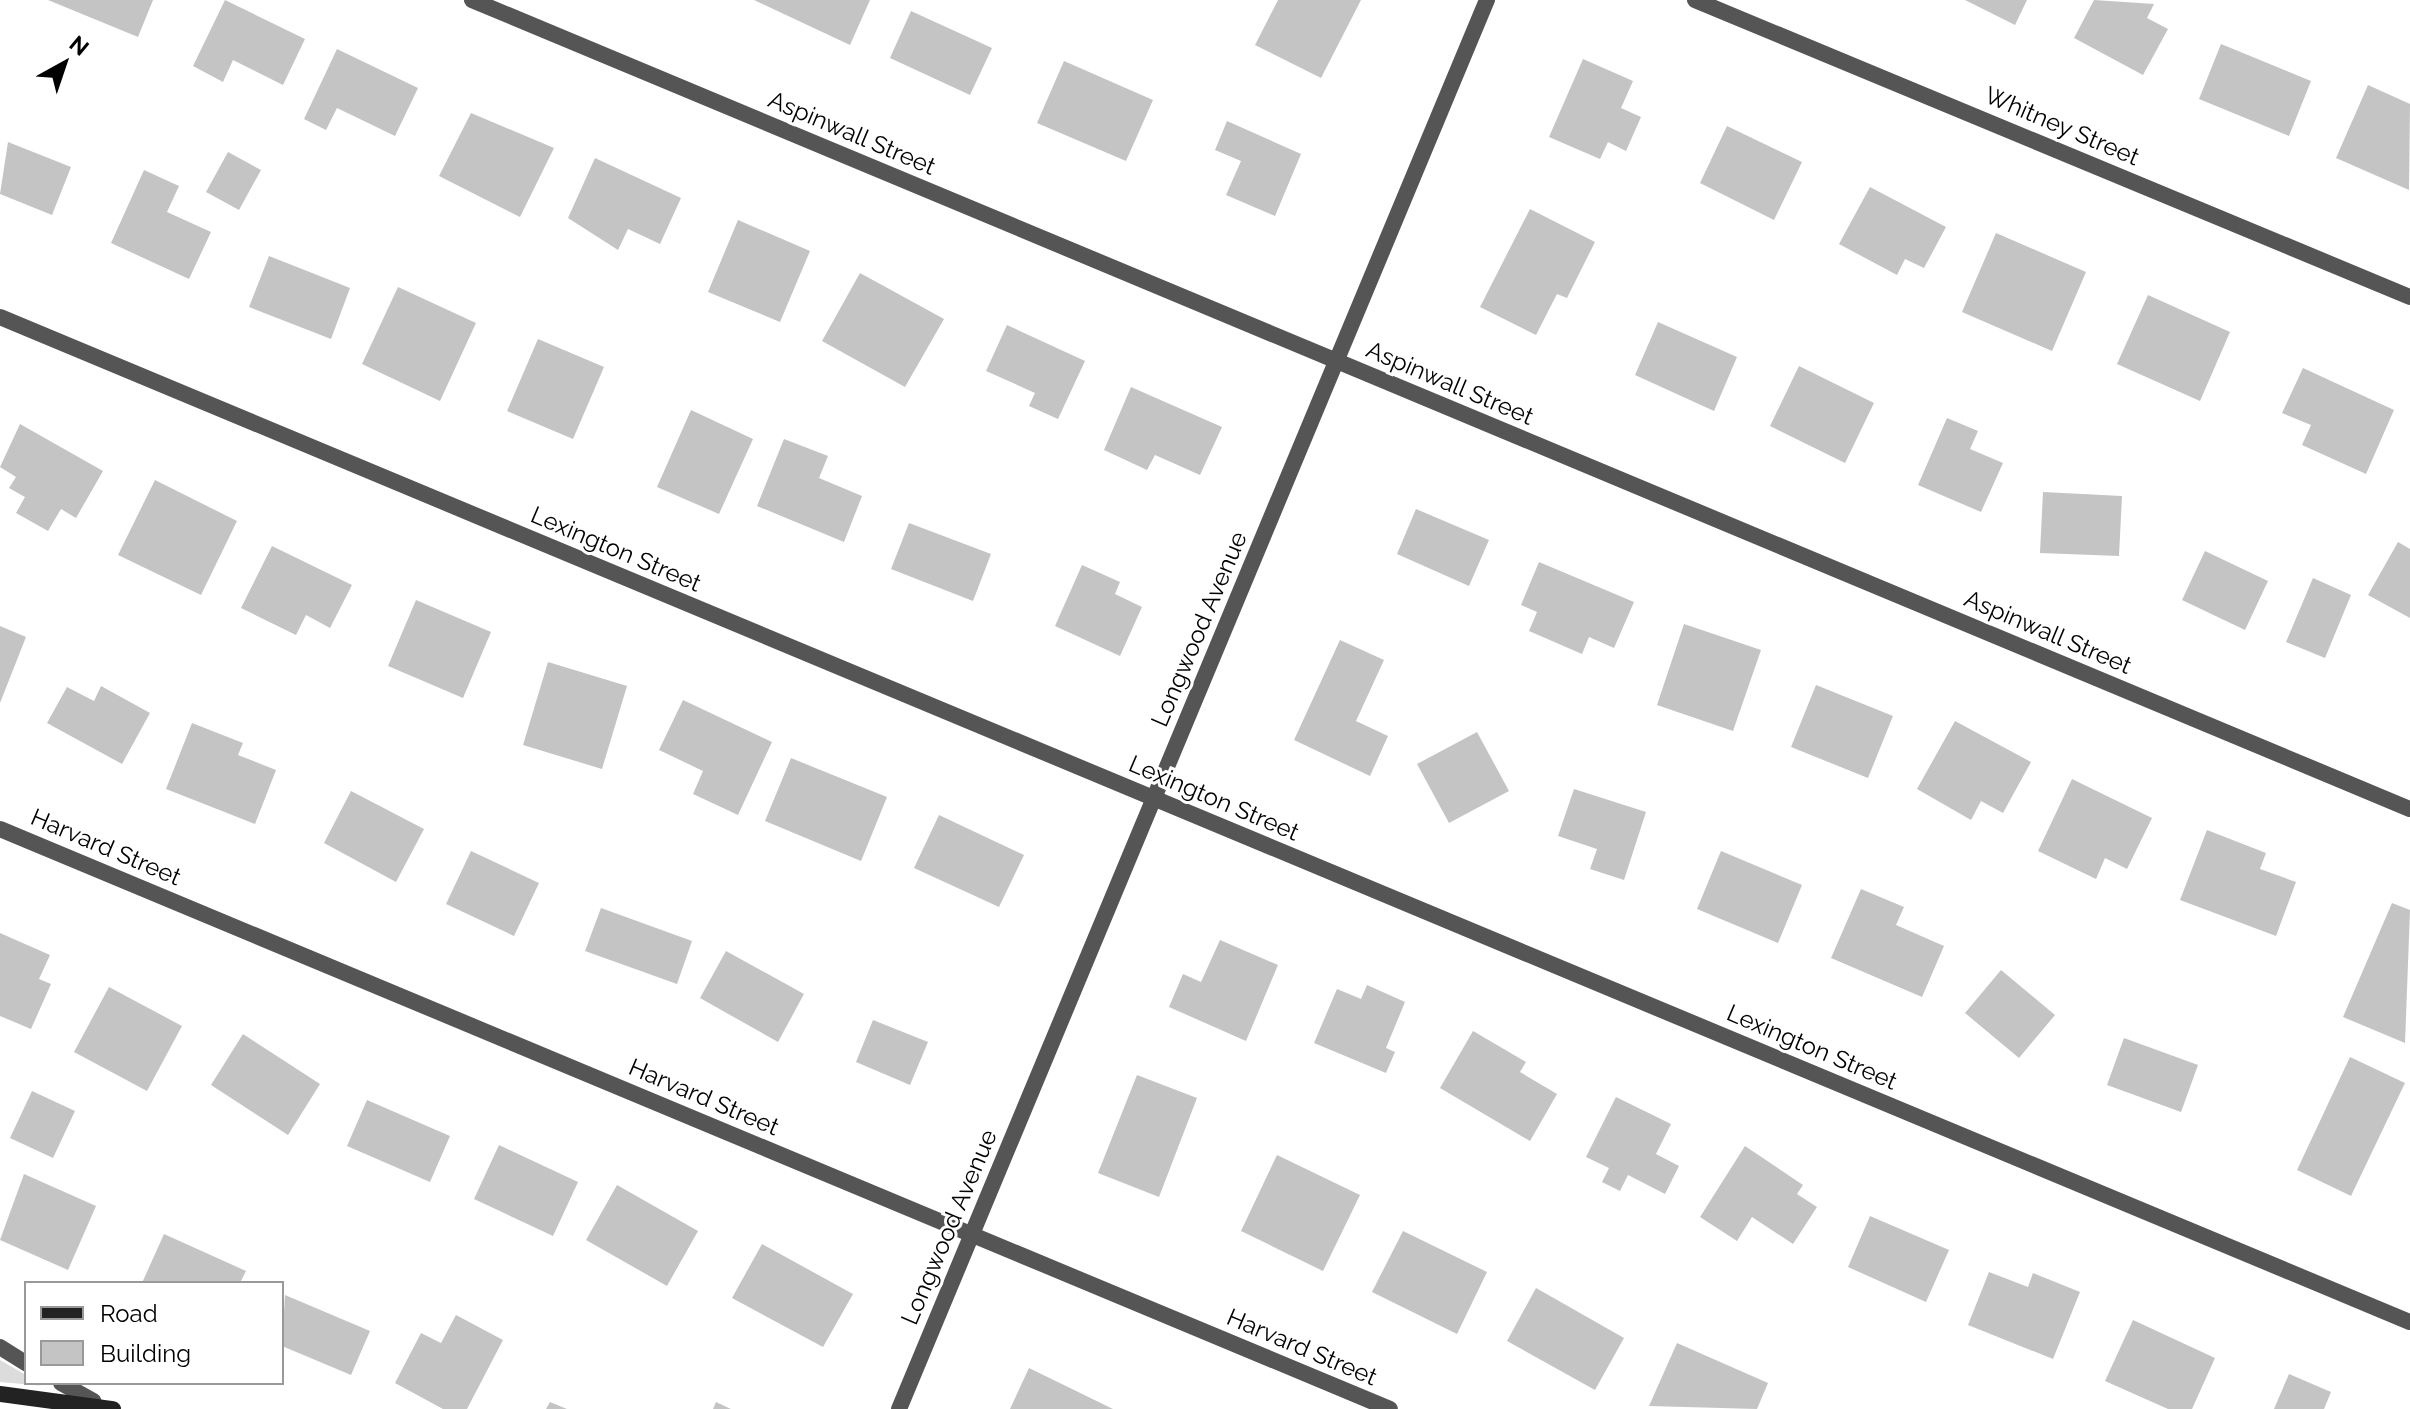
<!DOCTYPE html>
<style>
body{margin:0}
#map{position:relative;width:2410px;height:1409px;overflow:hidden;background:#fff;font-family:Raleway,sans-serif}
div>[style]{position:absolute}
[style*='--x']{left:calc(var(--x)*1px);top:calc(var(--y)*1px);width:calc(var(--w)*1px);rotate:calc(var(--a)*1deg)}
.green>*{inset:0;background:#dcdcdc}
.building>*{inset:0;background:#c4c4c4}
.street>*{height:16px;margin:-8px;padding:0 8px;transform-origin:8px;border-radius:8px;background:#555}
.secondary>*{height:16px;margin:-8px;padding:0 8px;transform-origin:8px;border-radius:8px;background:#222}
span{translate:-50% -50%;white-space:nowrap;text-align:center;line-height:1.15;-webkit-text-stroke:6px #fff;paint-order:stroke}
.street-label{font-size:24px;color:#000}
.legend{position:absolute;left:24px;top:1281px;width:260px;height:104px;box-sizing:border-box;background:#fff;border:2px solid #999;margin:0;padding:10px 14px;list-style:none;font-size:24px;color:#000}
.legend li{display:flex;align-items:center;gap:16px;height:40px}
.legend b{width:40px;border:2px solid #999}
.north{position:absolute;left:24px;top:24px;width:80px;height:80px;-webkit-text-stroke:6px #fff;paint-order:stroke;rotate:40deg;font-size:22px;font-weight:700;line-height:32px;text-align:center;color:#000}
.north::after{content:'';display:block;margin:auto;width:28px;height:36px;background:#000;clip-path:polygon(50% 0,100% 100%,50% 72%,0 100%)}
</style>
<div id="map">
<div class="green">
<div style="clip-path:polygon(0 1360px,26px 1375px,26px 1383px,44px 1386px,0 1382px)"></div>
</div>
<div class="building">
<div style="clip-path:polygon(48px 0,153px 0,138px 37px)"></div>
<div style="clip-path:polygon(225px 0,305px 39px,283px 85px,233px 60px,223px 82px,193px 66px)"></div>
<div style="clip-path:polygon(754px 0,870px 0,850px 45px)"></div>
<div style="clip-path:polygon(1278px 0,1361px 0,1321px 78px,1255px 45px)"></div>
<div style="clip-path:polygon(1965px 0,2027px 0,2015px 25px)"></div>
<div style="clip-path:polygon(2094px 0,2154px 4px,2147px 18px,2168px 29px,2143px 75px,2074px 38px)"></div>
<div style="clip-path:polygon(911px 11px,992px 48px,970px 95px,890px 58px)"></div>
<div style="clip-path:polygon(2221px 44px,2311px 81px,2289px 136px,2199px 99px)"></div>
<div style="clip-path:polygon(337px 49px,418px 88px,395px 136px,337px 108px,326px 130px,304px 119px)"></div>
<div style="clip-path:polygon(1583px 59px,1633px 81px,1621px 108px,1641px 117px,1626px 151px,1608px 142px,1600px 159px,1549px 137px)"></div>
<div style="clip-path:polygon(1064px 61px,1153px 100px,1126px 161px,1037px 123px)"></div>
<div style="clip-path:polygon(2368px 85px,2410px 104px,2409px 190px,2336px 158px)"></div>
<div style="clip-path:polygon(471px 113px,554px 148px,520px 217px,439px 176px)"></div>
<div style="clip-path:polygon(1227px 121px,1301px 154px,1275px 216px,1226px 195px,1241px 161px,1215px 150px)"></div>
<div style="clip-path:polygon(1727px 126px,1802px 162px,1774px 220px,1700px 183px)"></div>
<div style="clip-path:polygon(8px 142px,71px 167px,52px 215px,0 194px)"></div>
<div style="clip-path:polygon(228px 152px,261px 170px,239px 210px,206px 192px)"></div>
<div style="clip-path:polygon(595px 158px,681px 198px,660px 244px,628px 229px,618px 250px,568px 218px)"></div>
<div style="clip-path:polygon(144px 170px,179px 186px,167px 212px,211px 232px,189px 279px,111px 243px)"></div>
<div style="clip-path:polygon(1870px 187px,1946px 227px,1924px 268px,1905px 259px,1897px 275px,1839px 244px)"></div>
<div style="clip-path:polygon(1530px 209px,1595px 242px,1567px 298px,1557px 294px,1536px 335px,1480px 307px)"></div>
<div style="clip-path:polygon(738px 220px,810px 251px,780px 322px,708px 292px)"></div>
<div style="clip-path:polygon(1996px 233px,2086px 272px,2052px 351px,1962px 312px)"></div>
<div style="clip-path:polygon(269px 256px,350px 288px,331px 339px,249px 307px)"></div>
<div style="clip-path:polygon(860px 273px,944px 319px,905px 387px,822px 341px)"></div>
<div style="clip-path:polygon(398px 287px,476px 323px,440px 401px,362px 364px)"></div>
<div style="clip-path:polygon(2148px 295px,2230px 332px,2200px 401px,2117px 364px)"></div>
<div style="clip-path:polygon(1658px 322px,1737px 357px,1714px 411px,1635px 375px)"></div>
<div style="clip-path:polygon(1007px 325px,1085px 361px,1058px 419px,1029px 406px,1035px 393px,986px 371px)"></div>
<div style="clip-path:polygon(538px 339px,604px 367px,573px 439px,507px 411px)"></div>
<div style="clip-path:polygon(1799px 366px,1874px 403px,1845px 463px,1770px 426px)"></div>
<div style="clip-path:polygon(2303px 368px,2394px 410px,2366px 474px,2302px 445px,2311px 425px,2282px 413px)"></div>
<div style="clip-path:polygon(1131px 387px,1222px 427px,1200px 475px,1155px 455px,1147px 470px,1104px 450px)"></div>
<div style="clip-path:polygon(691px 410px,753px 439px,719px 514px,657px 487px)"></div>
<div style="clip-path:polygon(1947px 418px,1978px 431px,1970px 449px,2003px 463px,1981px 512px,1918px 485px)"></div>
<div style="clip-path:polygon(20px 424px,103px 471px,76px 518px,61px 509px,48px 531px,16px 513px,25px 497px,9px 488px,16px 477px,0 467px)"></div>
<div style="clip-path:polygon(784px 439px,828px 456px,819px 478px,862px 496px,844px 542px,757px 506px)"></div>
<div style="clip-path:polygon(155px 480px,237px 521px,201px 595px,118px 555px)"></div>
<div style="clip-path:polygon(2043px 492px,2122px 496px,2119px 556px,2040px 553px)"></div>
<div style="clip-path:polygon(1416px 509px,1489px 540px,1469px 586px,1397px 554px)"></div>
<div style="clip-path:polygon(909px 523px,991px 554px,973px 601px,891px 569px)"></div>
<div style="clip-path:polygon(2398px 542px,2410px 549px,2410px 618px,2368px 595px)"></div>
<div style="clip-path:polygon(272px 546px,352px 585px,330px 628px,306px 615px,296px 635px,241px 608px)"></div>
<div style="clip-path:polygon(2205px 551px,2268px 581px,2245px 630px,2182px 600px)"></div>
<div style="clip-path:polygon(1539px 562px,1634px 602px,1614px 648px,1589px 637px,1582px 654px,1529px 631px,1537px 612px,1521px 605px)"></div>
<div style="clip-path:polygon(1082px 565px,1120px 582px,1115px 594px,1142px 607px,1120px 656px,1055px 626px)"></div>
<div style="clip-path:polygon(2313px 578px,2351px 595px,2325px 658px,2286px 642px)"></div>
<div style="clip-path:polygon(416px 600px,491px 632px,463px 698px,388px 666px)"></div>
<div style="clip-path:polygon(1684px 624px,1761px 650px,1733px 731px,1657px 705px)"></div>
<div style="clip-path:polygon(0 626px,26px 637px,0 703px)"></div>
<div style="clip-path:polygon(1340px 640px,1384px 660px,1356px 721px,1388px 736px,1370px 776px,1294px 740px)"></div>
<div style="clip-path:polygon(548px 662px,627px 686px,602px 769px,523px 745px)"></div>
<div style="clip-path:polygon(1816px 685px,1893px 716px,1868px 778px,1791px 747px)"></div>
<div style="clip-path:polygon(101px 686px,150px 713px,122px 764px,47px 723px,67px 687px,94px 701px)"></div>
<div style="clip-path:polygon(683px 700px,772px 742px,738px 815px,693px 794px,703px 771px,659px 750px)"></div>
<div style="clip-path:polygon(1955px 721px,2031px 762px,2003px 813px,1981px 801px,1971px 820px,1917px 789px)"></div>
<div style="clip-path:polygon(192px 723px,243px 743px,238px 755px,276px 770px,255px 824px,166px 789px)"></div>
<div style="clip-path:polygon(1477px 732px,1509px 791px,1449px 823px,1417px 764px)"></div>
<div style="clip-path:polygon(791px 758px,887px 797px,861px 861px,765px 821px)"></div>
<div style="clip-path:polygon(2072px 779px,2152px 818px,2127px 869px,2105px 858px,2096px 879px,2038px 851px)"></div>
<div style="clip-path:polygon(1574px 789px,1646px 812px,1624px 880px,1590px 869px,1597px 849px,1558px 836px)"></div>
<div style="clip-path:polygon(351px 791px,424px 829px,396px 882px,324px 843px)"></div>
<div style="clip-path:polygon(939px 815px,1024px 855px,999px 907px,914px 868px)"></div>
<div style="clip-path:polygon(2207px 830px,2266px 853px,2260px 869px,2296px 882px,2276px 936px,2180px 900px)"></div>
<div style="clip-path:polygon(471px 851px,539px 883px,514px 936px,446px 904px)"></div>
<div style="clip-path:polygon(1721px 851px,1802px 885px,1778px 943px,1697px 909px)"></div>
<div style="clip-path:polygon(1861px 889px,1904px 907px,1896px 925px,1944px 946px,1922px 997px,1831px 958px)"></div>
<div style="clip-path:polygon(2392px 903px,2410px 910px,2405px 1043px,2343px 1017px)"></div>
<div style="clip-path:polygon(601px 908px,692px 941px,677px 984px,585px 951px)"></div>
<div style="clip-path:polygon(0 933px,50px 955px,39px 979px,51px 984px,31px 1029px,0 1016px)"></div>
<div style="clip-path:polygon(1220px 940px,1278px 965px,1246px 1041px,1169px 1007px,1183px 974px,1201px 982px)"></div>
<div style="clip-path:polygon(726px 951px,804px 994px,778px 1042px,700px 998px)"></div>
<div style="clip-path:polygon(2001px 970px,2055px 1015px,2019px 1058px,1965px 1013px)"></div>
<div style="clip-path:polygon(1367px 985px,1405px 1002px,1386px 1048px,1395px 1052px,1386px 1073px,1314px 1043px,1337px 989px,1361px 999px)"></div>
<div style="clip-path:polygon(109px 987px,182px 1026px,147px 1091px,74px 1052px)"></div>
<div style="clip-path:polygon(873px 1020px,928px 1042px,910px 1085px,856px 1062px)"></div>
<div style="clip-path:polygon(1473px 1031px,1526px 1062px,1520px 1072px,1557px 1094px,1530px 1141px,1440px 1088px)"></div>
<div style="clip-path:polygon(243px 1034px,320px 1084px,288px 1135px,211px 1085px)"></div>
<div style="clip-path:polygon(2124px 1038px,2198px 1065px,2181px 1112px,2107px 1085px)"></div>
<div style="clip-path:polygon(2350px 1057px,2405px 1083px,2351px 1196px,2297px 1170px)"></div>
<div style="clip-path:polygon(1137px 1075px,1197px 1098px,1159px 1197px,1098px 1173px)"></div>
<div style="clip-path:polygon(32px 1091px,75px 1111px,53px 1158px,10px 1138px)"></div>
<div style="clip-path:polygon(1616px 1097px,1671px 1124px,1656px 1154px,1679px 1166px,1665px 1194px,1628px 1175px,1620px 1191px,1602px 1182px,1609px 1168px,1586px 1157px)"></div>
<div style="clip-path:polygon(367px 1100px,450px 1136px,430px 1182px,347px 1146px)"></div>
<div style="clip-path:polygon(499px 1145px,578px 1182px,553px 1236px,474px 1199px)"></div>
<div style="clip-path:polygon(1745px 1146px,1803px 1185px,1797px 1194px,1817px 1207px,1793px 1244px,1752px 1217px,1737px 1241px,1700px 1217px)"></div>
<div style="clip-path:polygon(1277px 1155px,1360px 1195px,1323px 1271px,1241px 1231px)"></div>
<div style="clip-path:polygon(24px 1174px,96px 1206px,68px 1270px,0 1240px)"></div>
<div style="clip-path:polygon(617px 1185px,698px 1231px,667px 1286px,586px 1240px)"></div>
<div style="clip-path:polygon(1870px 1216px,1949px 1250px,1926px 1302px,1848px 1267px)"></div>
<div style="clip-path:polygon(1403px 1231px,1487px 1272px,1457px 1334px,1372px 1292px)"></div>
<div style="clip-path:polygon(164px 1234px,246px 1271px,240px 1283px,142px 1283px)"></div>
<div style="clip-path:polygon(762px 1244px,853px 1294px,823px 1347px,732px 1298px)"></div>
<div style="clip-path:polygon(1989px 1272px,2028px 1287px,2033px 1273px,2080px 1292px,2053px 1359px,1968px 1325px)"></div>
<div style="clip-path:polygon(1536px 1288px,1624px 1338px,1595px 1390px,1507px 1341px)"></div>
<div style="clip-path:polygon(285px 1295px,370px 1331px,351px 1375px,282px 1346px)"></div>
<div style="clip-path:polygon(456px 1315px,503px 1340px,467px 1409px,443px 1409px,395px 1383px,421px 1333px,441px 1343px)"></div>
<div style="clip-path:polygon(2133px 1320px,2215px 1358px,2192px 1409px,2168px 1409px,2105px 1381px)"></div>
<div style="clip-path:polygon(1677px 1343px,1768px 1383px,1757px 1409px,1649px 1406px)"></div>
<div style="clip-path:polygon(1029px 1368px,1113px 1409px,1010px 1409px)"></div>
<div style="clip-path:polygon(2289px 1374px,2331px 1392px,2324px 1409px,2274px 1409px)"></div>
<div style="clip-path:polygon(550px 1402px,567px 1409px,546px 1409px)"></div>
<div style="clip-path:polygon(716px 1402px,731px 1409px,713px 1409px)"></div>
</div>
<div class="street">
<div style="--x:472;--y:0;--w:2100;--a:22.66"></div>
<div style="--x:1695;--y:0;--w:774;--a:22.56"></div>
<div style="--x:0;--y:317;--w:2611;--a:22.64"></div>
<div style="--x:0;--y:829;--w:1506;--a:22.65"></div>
<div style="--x:0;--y:1347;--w:31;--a:32"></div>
<div style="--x:61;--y:1383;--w:37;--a:29"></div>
<div style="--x:899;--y:1409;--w:1527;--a:-67.35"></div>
</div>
<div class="secondary">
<div style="--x:0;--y:1394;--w:114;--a:7.6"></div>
</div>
<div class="street-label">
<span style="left:2062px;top:126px;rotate:23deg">Whitney Street</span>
<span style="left:852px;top:133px;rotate:23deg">Aspinwall Street</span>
<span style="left:1450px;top:383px;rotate:23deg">Aspinwall Street</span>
<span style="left:616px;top:549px;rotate:23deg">Lexington Street</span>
<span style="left:1199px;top:629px;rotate:-67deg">Longwood Avenue</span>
<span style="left:2048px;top:632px;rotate:23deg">Aspinwall Street</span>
<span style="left:1214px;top:798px;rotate:23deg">Lexington Street</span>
<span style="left:106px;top:847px;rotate:23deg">Harvard Street</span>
<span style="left:1812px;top:1047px;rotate:23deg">Lexington Street</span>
<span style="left:704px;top:1097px;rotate:23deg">Harvard Street</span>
<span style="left:949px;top:1227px;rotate:-67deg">Longwood Avenue</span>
<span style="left:1302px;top:1347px;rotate:23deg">Harvard Street</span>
</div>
<ul class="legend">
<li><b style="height:10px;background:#222"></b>Road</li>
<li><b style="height:22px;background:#c4c4c4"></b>Building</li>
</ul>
<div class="north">N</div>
</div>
